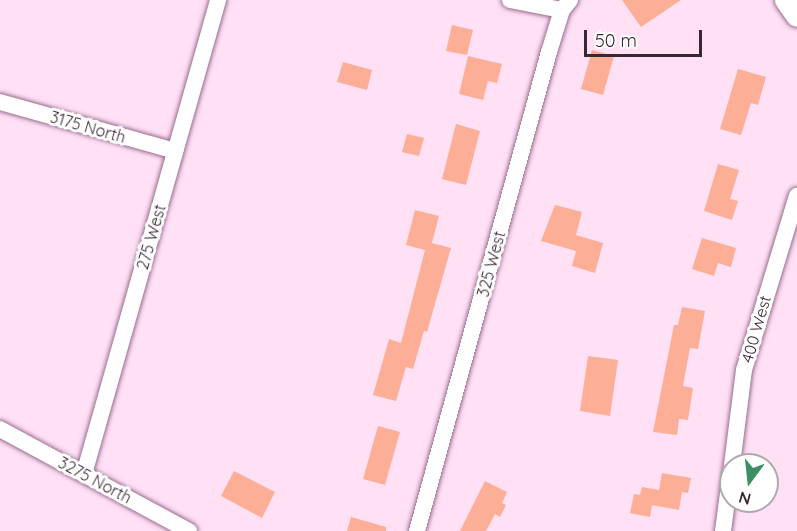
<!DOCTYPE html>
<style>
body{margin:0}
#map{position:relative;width:797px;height:531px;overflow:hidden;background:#ffe0f5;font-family:Quicksand,sans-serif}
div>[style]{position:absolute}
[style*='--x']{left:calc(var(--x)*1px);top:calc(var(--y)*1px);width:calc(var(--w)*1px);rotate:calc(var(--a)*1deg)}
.building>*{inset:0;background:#fcae97}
.roads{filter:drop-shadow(0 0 2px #996c8d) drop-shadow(0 0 2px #996c8d)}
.street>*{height:16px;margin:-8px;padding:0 8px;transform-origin:8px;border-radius:8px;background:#fff}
.secondary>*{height:22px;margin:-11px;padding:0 11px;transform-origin:11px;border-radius:11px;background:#fff}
span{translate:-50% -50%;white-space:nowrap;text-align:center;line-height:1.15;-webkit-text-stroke:6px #fff;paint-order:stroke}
.street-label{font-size:16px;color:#3a2735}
.north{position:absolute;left:719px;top:453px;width:60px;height:60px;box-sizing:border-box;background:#fff;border:2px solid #b0a9ae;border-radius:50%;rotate:195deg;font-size:16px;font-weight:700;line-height:24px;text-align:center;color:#3a2735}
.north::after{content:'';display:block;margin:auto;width:21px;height:27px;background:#3c8f62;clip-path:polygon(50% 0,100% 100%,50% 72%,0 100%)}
.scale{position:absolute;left:584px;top:30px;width:118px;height:27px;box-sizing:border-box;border:3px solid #3a2735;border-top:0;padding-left:8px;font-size:18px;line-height:21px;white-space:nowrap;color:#3a2735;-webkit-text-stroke:4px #fff;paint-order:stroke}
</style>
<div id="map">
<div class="building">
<div style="clip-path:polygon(622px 0,681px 0,641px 27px)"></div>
<div style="clip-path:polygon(452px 25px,473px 30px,467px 55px,446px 51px)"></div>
<div style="clip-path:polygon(592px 50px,614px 56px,603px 95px,581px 89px)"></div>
<div style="clip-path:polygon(468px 56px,502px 64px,497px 83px,488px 81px,483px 100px,459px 94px)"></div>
<div style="clip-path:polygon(343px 62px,372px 70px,367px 90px,337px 82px)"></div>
<div style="clip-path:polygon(738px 69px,766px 77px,758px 105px,751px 103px,741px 135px,720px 129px)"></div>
<div style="clip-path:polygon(456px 124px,480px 131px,466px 185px,442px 179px)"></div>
<div style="clip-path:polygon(407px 134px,424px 138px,419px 156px,402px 152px)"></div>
<div style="clip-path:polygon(718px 164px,739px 170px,730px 199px,738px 201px,732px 220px,704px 211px)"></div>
<div style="clip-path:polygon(555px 205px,582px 212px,576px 235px,603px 243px,595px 273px,572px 266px,576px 251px,541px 241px)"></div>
<div style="clip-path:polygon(415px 210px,439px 216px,432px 243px,451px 248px,427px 332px,424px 331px,413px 369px,406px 367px,396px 401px,373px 395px,389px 339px,401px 343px,425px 250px,406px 245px)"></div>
<div style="clip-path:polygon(702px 238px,736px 248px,731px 267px,718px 263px,714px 276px,692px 269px)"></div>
<div style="clip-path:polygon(682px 307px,705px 311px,698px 349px,690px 348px,683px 386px,693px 388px,688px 420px,679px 419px,677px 435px,653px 432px,674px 325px,678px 325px)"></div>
<div style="clip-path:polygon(588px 356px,618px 360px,610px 416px,580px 411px)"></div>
<div style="clip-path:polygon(378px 426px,400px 432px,385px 485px,363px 479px)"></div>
<div style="clip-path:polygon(234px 471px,275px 492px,262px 518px,221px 496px)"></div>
<div style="clip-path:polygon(662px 473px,691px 478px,688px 493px,682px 492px,679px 510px,652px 505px,650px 517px,630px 513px,634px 494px,640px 495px,642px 487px,659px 490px)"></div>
<div style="clip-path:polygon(485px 481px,507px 492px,502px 503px,506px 505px,500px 517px,495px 514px,486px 531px,460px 531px)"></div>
<div style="clip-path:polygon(351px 517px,386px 527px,386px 531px,347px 531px)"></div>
</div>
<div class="roads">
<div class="street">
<div style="--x:510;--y:0;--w:53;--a:10.9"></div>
<div style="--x:0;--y:102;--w:182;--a:15.6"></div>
<div style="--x:0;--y:429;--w:215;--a:28.4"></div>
<div style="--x:732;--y:465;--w:96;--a:-82.8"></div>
<div style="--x:744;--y:370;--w:182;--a:-73.1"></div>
<div style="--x:84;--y:474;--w:493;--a:-74.2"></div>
<div style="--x:417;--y:531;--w:497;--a:-74.6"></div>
<div style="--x:549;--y:52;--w:44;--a:-72.8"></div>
<div style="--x:562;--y:10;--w:13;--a:-51"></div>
<div style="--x:723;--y:531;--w:62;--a:-82.5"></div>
</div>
<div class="secondary">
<div style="--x:786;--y:0;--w:19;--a:55"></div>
</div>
</div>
<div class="street-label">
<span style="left:88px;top:127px;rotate:16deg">3175 North</span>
<span style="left:151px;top:237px;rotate:-74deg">275 West</span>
<span style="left:491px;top:264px;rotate:-75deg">325 West</span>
<span style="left:756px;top:329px;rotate:-74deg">400 West</span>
<span style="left:95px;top:480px;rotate:28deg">3275 North</span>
</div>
<div class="north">N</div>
<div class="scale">50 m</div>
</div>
